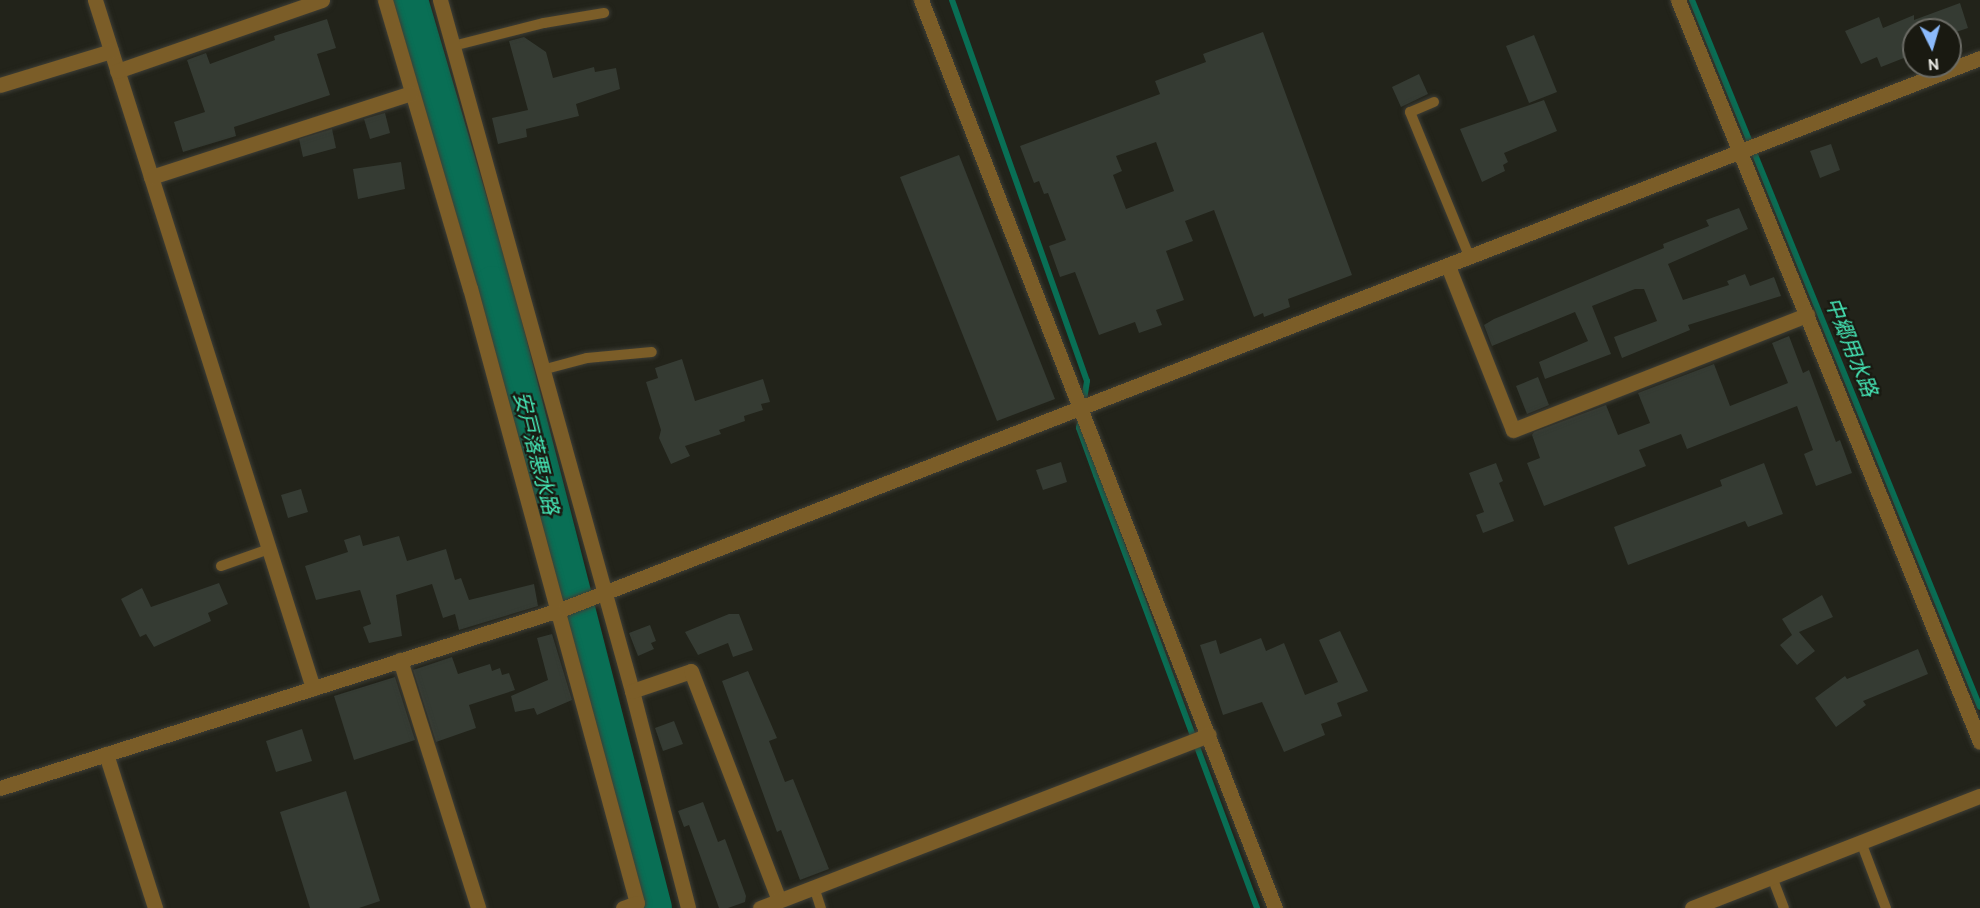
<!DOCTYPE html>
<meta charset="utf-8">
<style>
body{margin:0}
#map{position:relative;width:1980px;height:908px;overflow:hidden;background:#22231a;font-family:Cabin,"Noto Sans JP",sans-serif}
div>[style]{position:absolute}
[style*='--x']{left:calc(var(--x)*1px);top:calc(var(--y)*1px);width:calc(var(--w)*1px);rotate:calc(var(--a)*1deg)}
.stream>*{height:6px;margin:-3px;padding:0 3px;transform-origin:3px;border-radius:3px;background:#096f55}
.river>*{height:38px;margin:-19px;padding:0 19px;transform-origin:19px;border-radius:19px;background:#096f55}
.building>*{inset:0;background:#353b33}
.roads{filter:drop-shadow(0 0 2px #3e3e36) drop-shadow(0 0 2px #3e3e36)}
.lane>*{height:10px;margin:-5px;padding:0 5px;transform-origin:5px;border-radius:5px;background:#7b5d28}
.street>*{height:15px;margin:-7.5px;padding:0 7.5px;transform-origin:7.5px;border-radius:7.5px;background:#7b5d28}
span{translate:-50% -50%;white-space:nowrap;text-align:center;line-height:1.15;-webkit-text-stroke:4.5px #191911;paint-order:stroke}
.water-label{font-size:21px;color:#45e5b5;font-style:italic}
.north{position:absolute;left:1902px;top:18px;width:60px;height:60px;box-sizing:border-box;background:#191911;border:2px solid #6b6b65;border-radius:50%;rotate:175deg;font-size:16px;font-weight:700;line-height:24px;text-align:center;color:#e7e7e2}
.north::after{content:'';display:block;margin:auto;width:21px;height:27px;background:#8bbafc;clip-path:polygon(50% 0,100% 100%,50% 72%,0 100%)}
</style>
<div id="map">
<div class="stream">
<div style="--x:952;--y:0;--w:404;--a:70.5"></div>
<div style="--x:1087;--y:381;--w:25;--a:99"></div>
<div style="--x:1692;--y:0;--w:763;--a:67.84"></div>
<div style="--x:1081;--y:419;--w:9;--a:103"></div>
<div style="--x:1079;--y:428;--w:50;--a:70.1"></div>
<div style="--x:1096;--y:475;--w:462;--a:69.6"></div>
</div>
<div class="river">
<div style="--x:409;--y:0;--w:297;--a:73.6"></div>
<div style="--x:493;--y:285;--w:643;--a:75.6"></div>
</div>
<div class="building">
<div style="clip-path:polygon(1960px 3px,1968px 28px,1950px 34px,1950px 30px,1914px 30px,1914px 54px,1881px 67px,1877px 57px,1861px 64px,1845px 31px,1879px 17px,1883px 28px,1914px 15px,1914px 20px)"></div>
<div style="clip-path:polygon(327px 19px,336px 48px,317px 54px,330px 95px,234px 127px,236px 136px,183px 152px,174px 122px,205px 112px,187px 60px,206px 53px,210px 64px,275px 40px,274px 36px)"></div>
<div style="clip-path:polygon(evenodd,1263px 32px,1352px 275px,1288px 299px,1290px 307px,1264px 317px,1263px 313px,1254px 317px,1214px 210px,1185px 221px,1193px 241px,1166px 251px,1184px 300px,1156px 310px,1162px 325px,1139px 333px,1135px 322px,1099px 335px,1075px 272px,1060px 277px,1049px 246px,1066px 240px,1048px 193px,1044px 194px,1039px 181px,1034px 183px,1020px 146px,1160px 94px,1155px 81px,1206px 62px,1203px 54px,1263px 32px,1156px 142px,1174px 191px,1126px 209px,1113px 175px,1122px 171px,1116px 156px,1156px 142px)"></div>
<div style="clip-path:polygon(1534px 35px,1557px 92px,1529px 103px,1506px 46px)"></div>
<div style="clip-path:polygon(524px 37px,546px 52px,553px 78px,594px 67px,595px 72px,616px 68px,620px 89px,576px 104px,579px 116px,526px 129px,527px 137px,498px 144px,492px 118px,528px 110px,509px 41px)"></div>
<div style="clip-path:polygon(1419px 74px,1428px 94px,1401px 107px,1392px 87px)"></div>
<div style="clip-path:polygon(1544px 100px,1557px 131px,1504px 153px,1508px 162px,1503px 165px,1505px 171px,1482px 182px,1460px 129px)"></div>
<div style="clip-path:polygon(385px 113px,390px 133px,370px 139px,364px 119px)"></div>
<div style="clip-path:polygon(332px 129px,336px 148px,303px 157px,299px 139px)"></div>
<div style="clip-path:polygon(1831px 144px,1840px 170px,1820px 178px,1810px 151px)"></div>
<div style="clip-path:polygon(959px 155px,1055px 399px,997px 421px,900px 177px)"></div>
<div style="clip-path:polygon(401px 162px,405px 189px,358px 199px,353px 169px)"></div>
<div style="clip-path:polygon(1739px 208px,1748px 229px,1668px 264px,1683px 300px,1729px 285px,1727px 281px,1745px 274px,1750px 286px,1774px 277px,1781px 296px,1688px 325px,1690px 330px,1622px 358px,1614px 337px,1657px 321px,1644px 289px,1635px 289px,1592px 306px,1611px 354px,1545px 379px,1539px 362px,1588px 341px,1575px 312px,1492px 346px,1484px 325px,1494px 319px,1664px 248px,1663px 244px,1709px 226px,1706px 220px)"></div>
<div style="clip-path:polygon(1789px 336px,1803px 373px,1809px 370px,1836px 442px,1840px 440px,1852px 473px,1816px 486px,1804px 454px,1813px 450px,1797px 406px,1687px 449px,1681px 434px,1639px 450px,1646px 466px,1544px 506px,1527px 463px,1540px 458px,1532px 435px,1534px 432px,1606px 405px,1618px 435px,1650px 423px,1638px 393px,1714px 364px,1730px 406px,1788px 383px,1772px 343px)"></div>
<div style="clip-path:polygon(682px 359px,695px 401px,763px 379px,770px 402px,761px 404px,763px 410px,744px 416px,745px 421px,719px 430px,721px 434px,685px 446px,690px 456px,671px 464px,659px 438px,661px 430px,646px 382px,658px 378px,655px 368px)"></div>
<div style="clip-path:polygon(1538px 377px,1549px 405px,1527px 414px,1516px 386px)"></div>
<div style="clip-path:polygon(1061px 462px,1067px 482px,1043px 490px,1036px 470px)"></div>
<div style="clip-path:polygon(1496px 463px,1503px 481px,1499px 483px,1514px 521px,1483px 533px,1476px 515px,1484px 512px,1469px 473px)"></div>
<div style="clip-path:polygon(1764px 463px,1783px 514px,1748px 527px,1745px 521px,1628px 565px,1614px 527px,1722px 486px,1720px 480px)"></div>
<div style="clip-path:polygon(301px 489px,308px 512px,288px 518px,281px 495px)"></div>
<div style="clip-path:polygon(360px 535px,363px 546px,399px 536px,407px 561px,446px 549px,455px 580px,461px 578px,469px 600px,534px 584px,538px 606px,459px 630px,455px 614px,443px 618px,432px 584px,396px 595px,402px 636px,369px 643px,363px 627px,371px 624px,360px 590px,316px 600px,305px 566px,348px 552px,344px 540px)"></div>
<div style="clip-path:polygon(219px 583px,228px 604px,208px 613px,211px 621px,154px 647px,146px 634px,140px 637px,121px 599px,142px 588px,151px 607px)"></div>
<div style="clip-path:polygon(1822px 595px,1833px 617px,1799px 632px,1815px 651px,1797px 665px,1780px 645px,1792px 635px,1782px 619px)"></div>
<div style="clip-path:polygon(729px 614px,739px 614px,753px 650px,733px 657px,728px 643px,698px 655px,685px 632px)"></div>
<div style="clip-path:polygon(650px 625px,656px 641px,651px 643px,654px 649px,638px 656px,629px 633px)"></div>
<div style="clip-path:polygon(1340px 631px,1368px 691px,1337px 703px,1342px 716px,1321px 724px,1325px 735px,1284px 752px,1262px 702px,1223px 715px,1200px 645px,1216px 640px,1220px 654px,1261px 638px,1266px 651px,1284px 643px,1305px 695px,1338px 682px,1319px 640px)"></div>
<div style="clip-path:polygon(552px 634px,572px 700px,537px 715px,534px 708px,515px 712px,511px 696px,548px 680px,537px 638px)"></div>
<div style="clip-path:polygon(1918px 649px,1928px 674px,1863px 701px,1866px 705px,1836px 727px,1815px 698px,1845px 676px,1847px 679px)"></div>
<div style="clip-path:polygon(452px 657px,458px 674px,490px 664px,492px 671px,500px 668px,502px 675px,509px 673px,515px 690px,469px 705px,476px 728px,436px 742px,413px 670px)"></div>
<div style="clip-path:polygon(748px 671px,777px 738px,769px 741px,785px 782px,793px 779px,829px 869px,800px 880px,781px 830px,777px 832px,722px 681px)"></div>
<div style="clip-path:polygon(395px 677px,415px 740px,354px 760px,334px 696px)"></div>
<div style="clip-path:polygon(674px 721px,683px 744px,663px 751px,655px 728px)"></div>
<div style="clip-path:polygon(302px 729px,312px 761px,276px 772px,266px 741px)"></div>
<div style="clip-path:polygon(346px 791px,380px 901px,359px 908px,310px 908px,280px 812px)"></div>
<div style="clip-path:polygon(703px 802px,718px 842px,725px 839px,746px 896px,745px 902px,728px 908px,719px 908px,689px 825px,684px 827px,678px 811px)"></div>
</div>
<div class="roads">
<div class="lane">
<div style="--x:453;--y:46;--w:94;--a:-14.2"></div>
<div style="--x:544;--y:23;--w:61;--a:-9.5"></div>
<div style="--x:1434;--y:102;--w:26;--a:157"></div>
<div style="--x:1410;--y:112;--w:158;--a:67.7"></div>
<div style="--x:542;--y:370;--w:47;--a:-14.9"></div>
<div style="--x:587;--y:358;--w:65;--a:-5.3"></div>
<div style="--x:221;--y:566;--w:51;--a:-19.5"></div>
<div style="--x:1861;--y:842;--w:71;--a:69.3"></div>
<div style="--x:1772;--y:877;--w:33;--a:69"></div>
<div style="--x:814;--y:887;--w:22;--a:72"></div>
</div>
<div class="street">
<div style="--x:95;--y:0;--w:722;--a:72.42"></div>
<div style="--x:385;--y:0;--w:300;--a:73.6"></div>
<div style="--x:470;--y:288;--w:637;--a:74.81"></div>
<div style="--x:637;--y:903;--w:15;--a:160"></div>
<div style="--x:440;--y:0;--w:717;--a:74.47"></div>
<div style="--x:632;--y:691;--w:224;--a:75.5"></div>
<div style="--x:921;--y:0;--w:975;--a:68.7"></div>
<div style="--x:1678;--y:0;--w:801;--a:67.85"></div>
<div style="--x:117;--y:71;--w:217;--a:-19.1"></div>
<div style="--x:0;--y:85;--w:116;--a:-17"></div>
<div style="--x:151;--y:177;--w:273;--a:-17.9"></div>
<div style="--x:1448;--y:266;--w:176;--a:68.4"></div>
<div style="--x:1513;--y:430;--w:316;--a:-21.4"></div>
<div style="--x:400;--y:660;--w:260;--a:72.5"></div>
<div style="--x:632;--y:691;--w:62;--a:-18.7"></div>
<div style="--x:691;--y:671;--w:245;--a:69"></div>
<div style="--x:106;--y:754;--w:162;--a:72.3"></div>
<div style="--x:0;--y:788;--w:593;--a:-17.67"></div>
<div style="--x:565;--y:608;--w:1518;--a:-21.24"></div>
<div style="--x:760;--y:908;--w:481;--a:-21.1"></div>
<div style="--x:1692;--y:908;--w:309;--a:-21.3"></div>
</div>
</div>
<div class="water-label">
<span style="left:1851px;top:347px;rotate:68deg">中郷用水路</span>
<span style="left:536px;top:453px;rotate:76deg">安戸落悪水路</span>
</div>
<div class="north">N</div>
</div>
